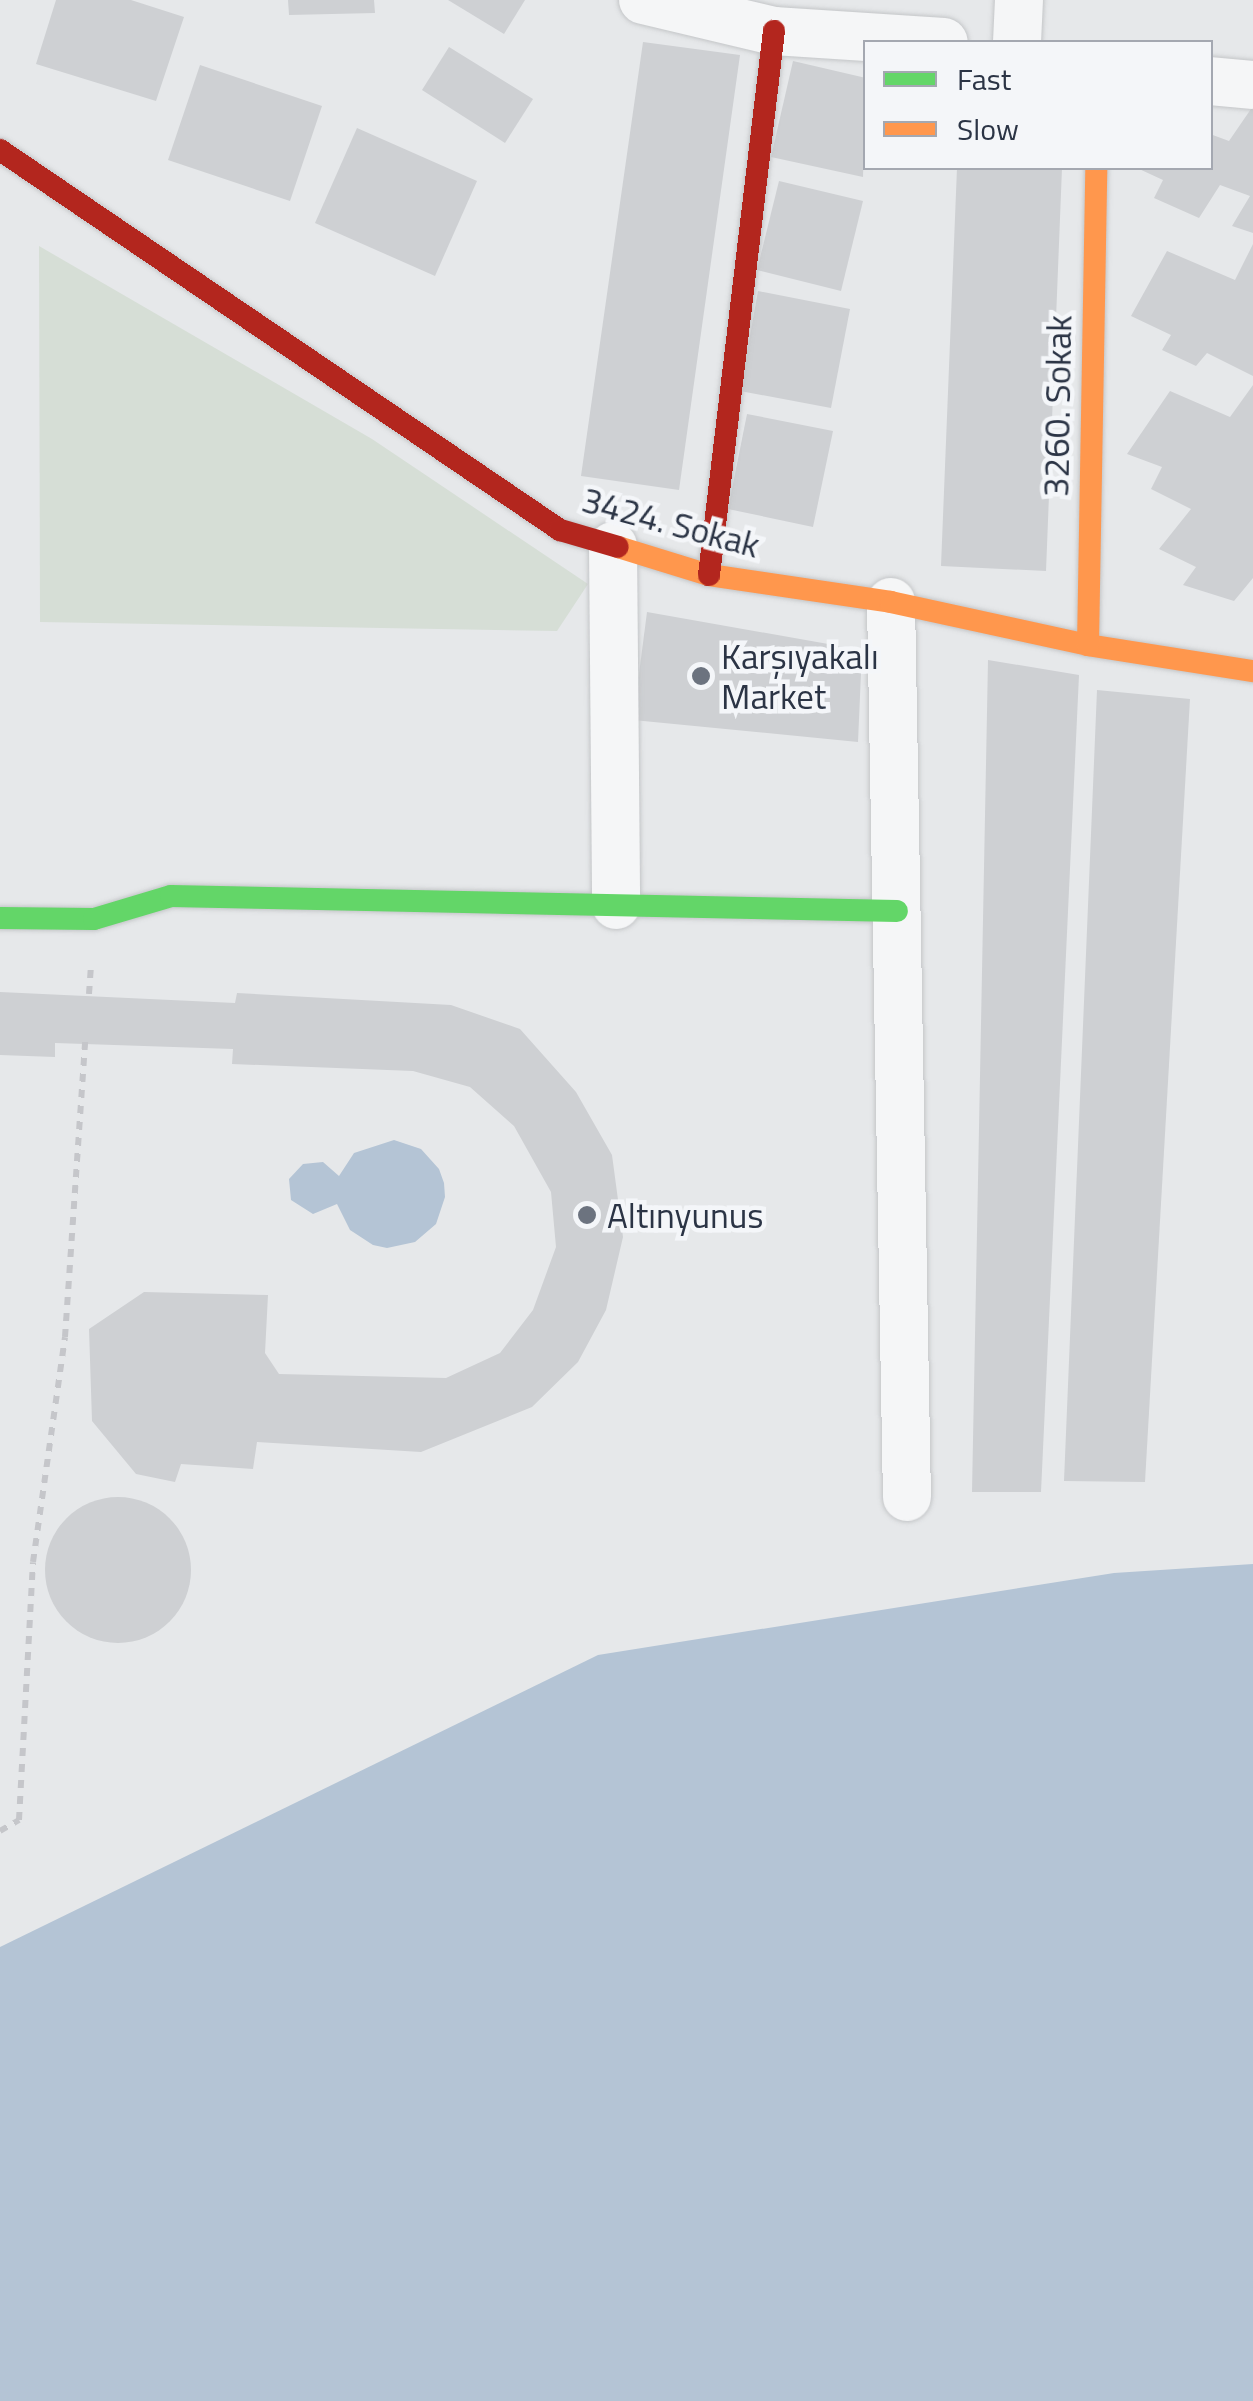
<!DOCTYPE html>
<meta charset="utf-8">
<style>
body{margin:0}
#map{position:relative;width:1253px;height:2401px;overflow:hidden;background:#e6e8ea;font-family:"Titillium Web",sans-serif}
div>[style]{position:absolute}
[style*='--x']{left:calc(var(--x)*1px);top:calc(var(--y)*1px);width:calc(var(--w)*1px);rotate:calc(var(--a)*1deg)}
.green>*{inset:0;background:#d6ded6}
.water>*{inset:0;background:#b4c4d5}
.building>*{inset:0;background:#ced0d3}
.round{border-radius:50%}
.path>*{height:6px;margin-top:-3px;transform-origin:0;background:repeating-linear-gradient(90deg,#c5c6ca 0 8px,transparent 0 16px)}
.roads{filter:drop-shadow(0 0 2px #c4c6c8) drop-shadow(0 0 2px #c4c6c8)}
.street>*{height:48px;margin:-24px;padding:0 24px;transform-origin:24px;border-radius:24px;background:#f5f6f7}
.fast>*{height:22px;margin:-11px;padding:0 11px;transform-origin:11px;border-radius:11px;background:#63d668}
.slow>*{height:22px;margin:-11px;padding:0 11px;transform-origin:11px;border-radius:11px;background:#ff974d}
.jam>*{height:22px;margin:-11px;padding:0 11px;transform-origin:11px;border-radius:11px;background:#b3261e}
.dots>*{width:28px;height:28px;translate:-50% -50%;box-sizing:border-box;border:5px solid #f4f6f9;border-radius:50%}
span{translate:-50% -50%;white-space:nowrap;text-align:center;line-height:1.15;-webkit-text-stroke:9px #f4f6f9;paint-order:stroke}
.street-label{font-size:35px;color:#2b3445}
.poi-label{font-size:35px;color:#2b3445}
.left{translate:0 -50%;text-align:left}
.legend{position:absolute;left:863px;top:40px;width:350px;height:130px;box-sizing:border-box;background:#f4f6f9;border:2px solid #a4a8b1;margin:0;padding:12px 18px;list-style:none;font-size:30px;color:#2b3445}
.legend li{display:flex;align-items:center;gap:20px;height:50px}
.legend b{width:50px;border:2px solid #a4a8b1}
</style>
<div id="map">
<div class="green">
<div style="clip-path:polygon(39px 246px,372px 439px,588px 584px,557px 631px,40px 622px)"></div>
</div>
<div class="water">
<div style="clip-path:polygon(394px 1140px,421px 1149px,439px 1169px,444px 1183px,445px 1197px,436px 1224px,415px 1242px,387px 1248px,373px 1245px,350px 1230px,337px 1204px,313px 1214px,291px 1200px,289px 1179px,303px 1164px,323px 1162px,339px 1176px,354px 1153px)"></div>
<div style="clip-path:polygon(1253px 1564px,1253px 2401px,0 2401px,0 1947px,598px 1655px,1114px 1573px)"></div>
</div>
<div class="building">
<div style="clip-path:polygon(56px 0,131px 0,184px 17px,156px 101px,36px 64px)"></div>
<div style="clip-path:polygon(288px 0,374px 0,375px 13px,289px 15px)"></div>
<div style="clip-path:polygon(448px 0,525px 0,504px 34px)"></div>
<div style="clip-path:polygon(643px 42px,740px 55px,679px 490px,581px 476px)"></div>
<div style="clip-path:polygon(449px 47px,533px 99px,505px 143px,422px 90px)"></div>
<div style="clip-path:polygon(793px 61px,866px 78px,863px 177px,771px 157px)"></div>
<div style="clip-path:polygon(200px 65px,322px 106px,290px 201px,168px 160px)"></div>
<div style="clip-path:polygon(1253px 106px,1253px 233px,1232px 226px,1250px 196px,1220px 185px,1199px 218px,1154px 198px,1163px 180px,1137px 168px,1210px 168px,1210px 134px,1229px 141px)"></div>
<div style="clip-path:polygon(357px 128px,477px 181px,435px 276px,315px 223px)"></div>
<div style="clip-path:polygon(957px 168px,1062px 168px,1046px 571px,941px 566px)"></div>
<div style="clip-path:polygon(779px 181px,863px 201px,841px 291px,757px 270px)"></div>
<div style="clip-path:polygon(1253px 244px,1253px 376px,1207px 353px,1196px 366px,1162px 350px,1171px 335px,1131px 316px,1167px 251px,1235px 280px)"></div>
<div style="clip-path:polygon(758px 291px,850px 309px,831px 408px,740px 391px)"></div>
<div style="clip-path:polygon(1253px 385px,1253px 578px,1234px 601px,1183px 585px,1196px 567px,1159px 549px,1191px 509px,1151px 489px,1162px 467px,1127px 454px,1170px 391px,1230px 417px)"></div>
<div style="clip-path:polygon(747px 414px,833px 431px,813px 527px,728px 509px)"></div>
<div style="clip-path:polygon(647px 612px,862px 650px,858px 742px,633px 720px)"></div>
<div style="clip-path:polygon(988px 660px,1079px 675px,1041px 1492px,972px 1492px)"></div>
<div style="clip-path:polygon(1097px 690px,1190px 699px,1145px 1482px,1064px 1481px)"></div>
<div style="clip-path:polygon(0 992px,235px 1003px,237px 993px,451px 1005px,520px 1029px,576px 1092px,612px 1155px,623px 1237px,606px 1310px,578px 1362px,532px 1407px,421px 1452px,257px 1442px,253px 1469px,181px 1464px,175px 1482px,136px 1474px,92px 1421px,89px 1329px,144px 1292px,268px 1295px,265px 1353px,279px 1374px,446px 1378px,500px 1353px,533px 1310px,556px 1247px,551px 1192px,514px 1126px,470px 1087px,413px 1071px,232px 1064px,233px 1049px,55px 1043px,55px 1057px,0 1055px)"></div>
<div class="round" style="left:45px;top:1497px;width:146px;height:146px"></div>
</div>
<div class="path">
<div style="--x:89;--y:994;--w:29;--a:-86"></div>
<div style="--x:0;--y:1831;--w:22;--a:-30"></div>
<div style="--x:19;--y:1820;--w:258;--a:-86.9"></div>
<div style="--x:33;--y:1562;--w:227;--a:-81.9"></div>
<div style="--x:65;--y:1337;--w:296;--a:-86.1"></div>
</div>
<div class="roads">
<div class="street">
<div style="--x:643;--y:0;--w:135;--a:13.3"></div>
<div style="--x:774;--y:31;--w:170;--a:3.7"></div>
<div style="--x:1017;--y:42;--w:42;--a:-87.3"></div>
<div style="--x:1210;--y:81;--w:43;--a:5.3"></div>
<div style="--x:613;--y:546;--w:359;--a:89.5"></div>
<div style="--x:891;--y:602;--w:895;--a:88.98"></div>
</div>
<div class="fast">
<div style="--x:0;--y:918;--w:94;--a:0.6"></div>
<div style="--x:94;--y:919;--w:80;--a:-16.6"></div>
<div style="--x:171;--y:896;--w:726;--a:1.18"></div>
</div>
<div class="slow">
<div style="--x:618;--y:547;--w:95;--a:17.1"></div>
<div style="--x:709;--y:575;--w:184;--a:8.4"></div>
<div style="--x:891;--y:602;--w:202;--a:12.3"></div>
<div style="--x:1088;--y:645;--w:167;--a:9"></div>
<div style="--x:1088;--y:645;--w:477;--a:-89"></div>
</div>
<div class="jam">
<div style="--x:0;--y:150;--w:677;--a:34.16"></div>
<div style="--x:560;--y:530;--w:60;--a:16.3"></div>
<div style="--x:709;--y:575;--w:548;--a:-83.19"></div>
</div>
</div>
<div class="dots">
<div style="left:701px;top:676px;background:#6c737f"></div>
<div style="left:587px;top:1215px;background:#6c737f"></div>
</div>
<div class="street-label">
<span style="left:1057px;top:406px;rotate:-89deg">3260. Sokak</span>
<span style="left:671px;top:522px;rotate:15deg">3424. Sokak</span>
</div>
<div class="poi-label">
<span class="left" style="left:721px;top:676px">Karşıyakalı<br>Market</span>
<span class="left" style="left:607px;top:1215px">Altınyunus</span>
</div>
<ul class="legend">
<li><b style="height:12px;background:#63d668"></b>Fast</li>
<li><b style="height:12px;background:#ff974d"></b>Slow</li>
</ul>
</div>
